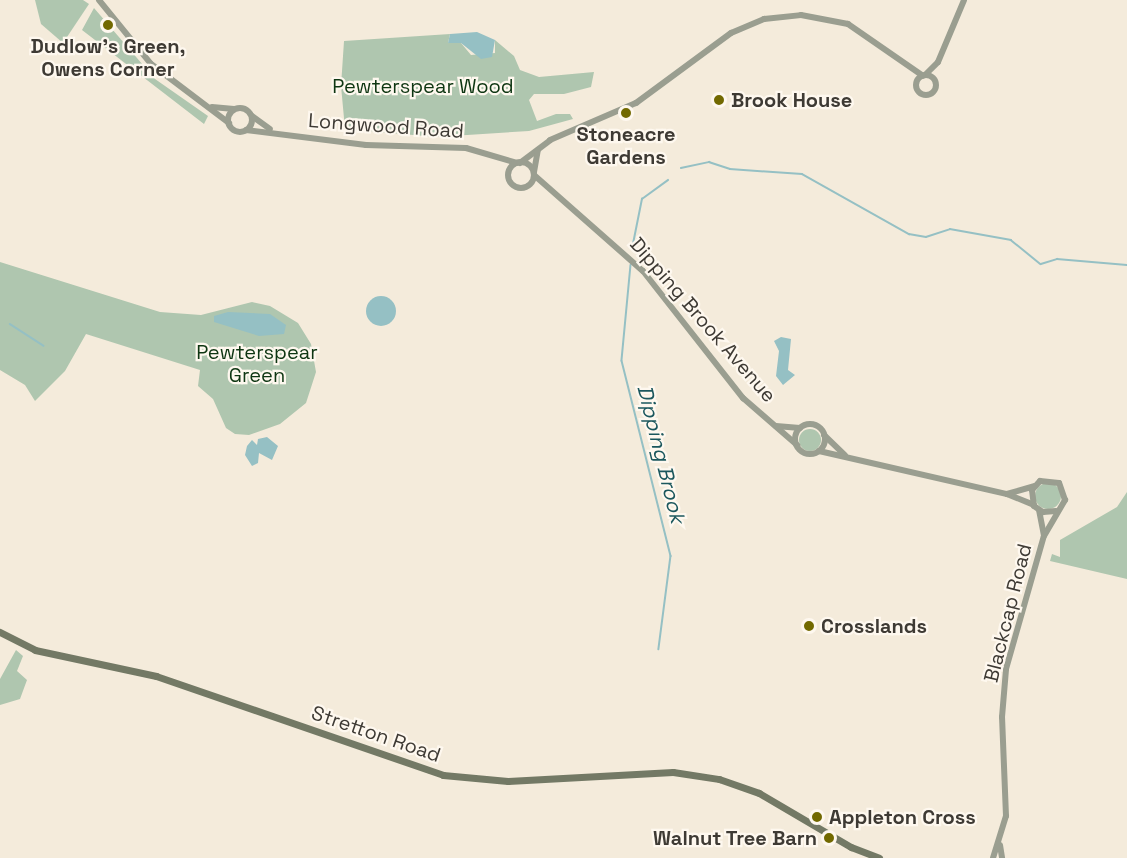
<!DOCTYPE html>
<style>
body{margin:0}
#map{position:relative;width:1127px;height:858px;overflow:hidden;background:#f4ebdb;font-family:"Space Grotesk",sans-serif}
div>[style]{position:absolute}
[style*='--x']{left:calc(var(--x)*1px);top:calc(var(--y)*1px);width:calc(var(--w)*1px);rotate:calc(var(--a)*1deg)}
.green>*{inset:0;background:#afc6af}
.round{border-radius:50%}
.water>*{inset:0;background:#95c0c4}
.stream>*{height:1.5px;margin:-0.75px;padding:0 0.75px;transform-origin:0.75px;border-radius:0.75px;background:#95c0c4}
.tertiary>*{height:6px;margin:-3px;padding:0 3px;transform-origin:3px;border-radius:3px;background:#9a9e90}
.tertiary>.ring{margin:-3px;padding:0;box-sizing:content-box;background:none;border:6px solid #9a9e90;border-radius:50%}
.secondary>*{height:7px;margin:-3.5px;padding:0 3.5px;transform-origin:3.5px;border-radius:3.5px;background:#737965}
.dots>*{width:16px;height:16px;translate:-50% -50%;box-sizing:border-box;border:3px solid #fef8ef;border-radius:50%}
span{translate:-50% -50%;white-space:nowrap;text-align:center;line-height:1.15;-webkit-text-stroke:4.5px #fef8ef;paint-order:stroke}
.poi-label{font-size:20px;color:#3e3a34;font-weight:700}
.left{translate:0 -50%;text-align:left}
.right{translate:-100% -50%;text-align:right}
.park-label{font-size:20px;color:#0e3612}
.street-label{font-size:20px;color:#3e3a34}
.water-label{font-size:21px;color:#1b575d;font-style:italic}
</style>
<div id="map">
<div class="green">
<div style="clip-path:polygon(35px 0,83px 0,89px 4px,63px 43px,41px 24px)"></div>
<div style="clip-path:polygon(94px 8px,155px 79px,208px 116px,204px 124px,82px 30px)"></div>
<div style="clip-path:polygon(450px 34px,448px 43px,461px 43px,471px 55px,495px 53px,495px 40px,514px 56px,520px 70px,539px 77px,594px 72px,591px 87px,564px 94px,534px 94px,529px 100px,537px 121px,556px 114px,570px 114px,573px 119px,529px 131px,436px 137px,345px 129px,341px 86px,344px 41px)"></div>
<div style="clip-path:polygon(0 262px,160px 312px,201px 315px,252px 302px,270px 306px,298px 323px,311px 344px,316px 372px,306px 403px,280px 424px,249px 435px,235px 434px,226px 428px,213px 399px,198px 386px,200px 370px,86px 334px,65px 371px,35px 401px,25px 385px,0 370px)"></div>
<div class="round" style="left:799px;top:429px;width:22px;height:22px"></div>
<div class="round" style="left:1035px;top:483px;width:26px;height:26px"></div>
<div style="clip-path:polygon(1127px 492px,1127px 579px,1050px 561px,1052px 554px,1060px 557px,1060px 540px,1117px 507px)"></div>
<div style="clip-path:polygon(16px 650px,23px 656px,17px 671px,27px 680px,20px 699px,0 705px,0 679px)"></div>
</div>
<div class="water">
<div style="clip-path:polygon(477px 32px,495px 40px,492px 57px,481px 59px,461px 43px,448px 43px,450px 34px)"></div>
<div class="round" style="left:366px;top:296px;width:30px;height:30px"></div>
<div style="clip-path:polygon(228px 312px,270px 314px,286px 325px,284px 334px,259px 336px,214px 322px,214px 316px)"></div>
<div style="clip-path:polygon(781px 337px,791px 339px,788px 370px,795px 375px,783px 385px,776px 376px,779px 351px,774px 341px)"></div>
<div style="clip-path:polygon(267px 437px,278px 446px,272px 460px,259px 453px,258px 463px,252px 466px,245px 455px,247px 446px,252px 440px,257px 445px,258px 439px)"></div>
</div>
<div class="stream">
<div style="--x:681;--y:168;--w:29;--a:-12"></div>
<div style="--x:709;--y:162;--w:22;--a:18"></div>
<div style="--x:730;--y:169;--w:72;--a:4"></div>
<div style="--x:802;--y:174;--w:123;--a:29.3"></div>
<div style="--x:909;--y:234;--w:17;--a:10"></div>
<div style="--x:926;--y:237;--w:25;--a:-18"></div>
<div style="--x:950;--y:229;--w:62;--a:10.2"></div>
<div style="--x:1011;--y:240;--w:38;--a:39"></div>
<div style="--x:1041;--y:264;--w:17;--a:-17"></div>
<div style="--x:1057;--y:259;--w:70;--a:4.9"></div>
<div style="--x:632;--y:249;--w:51;--a:-78.7"></div>
<div style="--x:642;--y:199;--w:32;--a:-36"></div>
<div style="--x:631;--y:265;--w:96;--a:95.4"></div>
<div style="--x:622;--y:361;--w:201;--a:75.9"></div>
<div style="--x:671;--y:556;--w:94;--a:97.4"></div>
<div style="--x:10;--y:324;--w:40;--a:32.9"></div>
</div>
<div class="tertiary">
<div style="--x:99;--y:0;--w:82;--a:50.9"></div>
<div style="--x:151;--y:64;--w:98;--a:37.1"></div>
<div style="--x:925;--y:75;--w:18;--a:-45"></div>
<div style="--x:938;--y:62;--w:67;--a:-67.2"></div>
<div class="ring" style="left:916px;top:75px;width:14px;height:14px"></div>
<div style="--x:212;--y:107;--w:22;--a:5"></div>
<div class="ring" style="left:228px;top:108px;width:18px;height:18px"></div>
<div style="--x:252;--y:116;--w:22;--a:36"></div>
<div style="--x:246;--y:130;--w:121;--a:7.1"></div>
<div style="--x:366;--y:145;--w:100;--a:1.7"></div>
<div style="--x:466;--y:148;--w:53;--a:16.4"></div>
<div class="ring" style="left:508px;top:162px;width:20px;height:20px"></div>
<div style="--x:520;--y:163;--w:38;--a:-37"></div>
<div style="--x:550;--y:140;--w:94;--a:-23.3"></div>
<div style="--x:636;--y:103;--w:118;--a:-36.4"></div>
<div style="--x:731;--y:33;--w:36;--a:-23"></div>
<div style="--x:764;--y:19;--w:37;--a:-6"></div>
<div style="--x:801;--y:15;--w:48;--a:10.8"></div>
<div style="--x:848;--y:24;--w:91;--a:34.7"></div>
<div style="--x:534;--y:172;--w:22;--a:-80"></div>
<div style="--x:534;--y:175;--w:145;--a:41.4"></div>
<div style="--x:643;--y:271;--w:162;--a:51.8"></div>
<div style="--x:743;--y:398;--w:72;--a:41"></div>
<div class="ring" style="left:795px;top:424px;width:24px;height:24px"></div>
<div style="--x:776;--y:426;--w:24;--a:5"></div>
<div style="--x:824;--y:435;--w:29;--a:44"></div>
<div style="--x:819;--y:451;--w:193;--a:12.9"></div>
<div style="--x:1007;--y:494;--w:29;--a:22"></div>
<div style="--x:1007;--y:494;--w:29;--a:-16"></div>
<div style="--x:1039;--y:510;--w:25;--a:79"></div>
<div style="--x:1000;--y:845;--w:13;--a:81"></div>
<div style="--x:993;--y:858;--w:44;--a:-72.8"></div>
<div style="--x:1006;--y:816;--w:99;--a:-92.3"></div>
<div style="--x:1002;--y:717;--w:48;--a:-85.2"></div>
<div style="--x:1006;--y:669;--w:138;--a:-74.1"></div>
<div style="--x:1044;--y:536;--w:42;--a:-59.7"></div>
<div style="--x:1065;--y:500;--w:18;--a:-109"></div>
<div style="--x:1059;--y:483;--w:19;--a:-174"></div>
<div style="--x:1040;--y:481;--w:12;--a:132"></div>
<div style="--x:1032;--y:490;--w:16;--a:83"></div>
<div style="--x:1034;--y:506;--w:11;--a:34"></div>
<div style="--x:1043;--y:512;--w:13;--a:-4"></div>
</div>
<div class="secondary">
<div style="--x:0;--y:632;--w:39;--a:27"></div>
<div style="--x:35;--y:650;--w:124;--a:12.1"></div>
<div style="--x:156;--y:676;--w:304;--a:19"></div>
<div style="--x:443;--y:775;--w:65;--a:5.3"></div>
<div style="--x:508;--y:781;--w:165;--a:-3.1"></div>
<div style="--x:673;--y:772;--w:47;--a:8.7"></div>
<div style="--x:719;--y:779;--w:42;--a:19.3"></div>
<div style="--x:759;--y:793;--w:107;--a:30.4"></div>
<div style="--x:851;--y:847;--w:30;--a:21"></div>
</div>
<div class="dots">
<div style="left:108px;top:25px;background:#726900"></div>
<div style="left:719px;top:100px;background:#726900"></div>
<div style="left:626px;top:113px;background:#726900"></div>
<div style="left:809px;top:626px;background:#726900"></div>
<div style="left:817px;top:817px;background:#726900"></div>
<div style="left:829px;top:838px;background:#726900"></div>
</div>
<div class="poi-label">
<span style="left:108px;top:58px">Dudlow's Green,<br>Owens Corner</span>
<span class="left" style="left:731px;top:100px">Brook House</span>
<span style="left:626px;top:146px">Stoneacre<br>Gardens</span>
<span class="left" style="left:821px;top:626px">Crosslands</span>
<span class="left" style="left:829px;top:817px">Appleton Cross</span>
<span class="right" style="left:817px;top:838px">Walnut Tree Barn</span>
</div>
<div class="park-label">
<span style="left:423px;top:86px">Pewterspear Wood</span>
<span style="left:257px;top:364px">Pewterspear<br>Green</span>
</div>
<div class="street-label">
<span style="left:386px;top:126px;rotate:4deg">Longwood Road</span>
<span style="left:703px;top:320px;rotate:49deg">Dipping Brook Avenue</span>
<span style="left:1008px;top:613px;rotate:-76deg">Blackcap Road</span>
<span style="left:376px;top:734px;rotate:19deg">Stretton Road</span>
</div>
<div class="water-label">
<span style="left:661px;top:454px;rotate:76deg">Dipping Brook</span>
</div>
</div>
